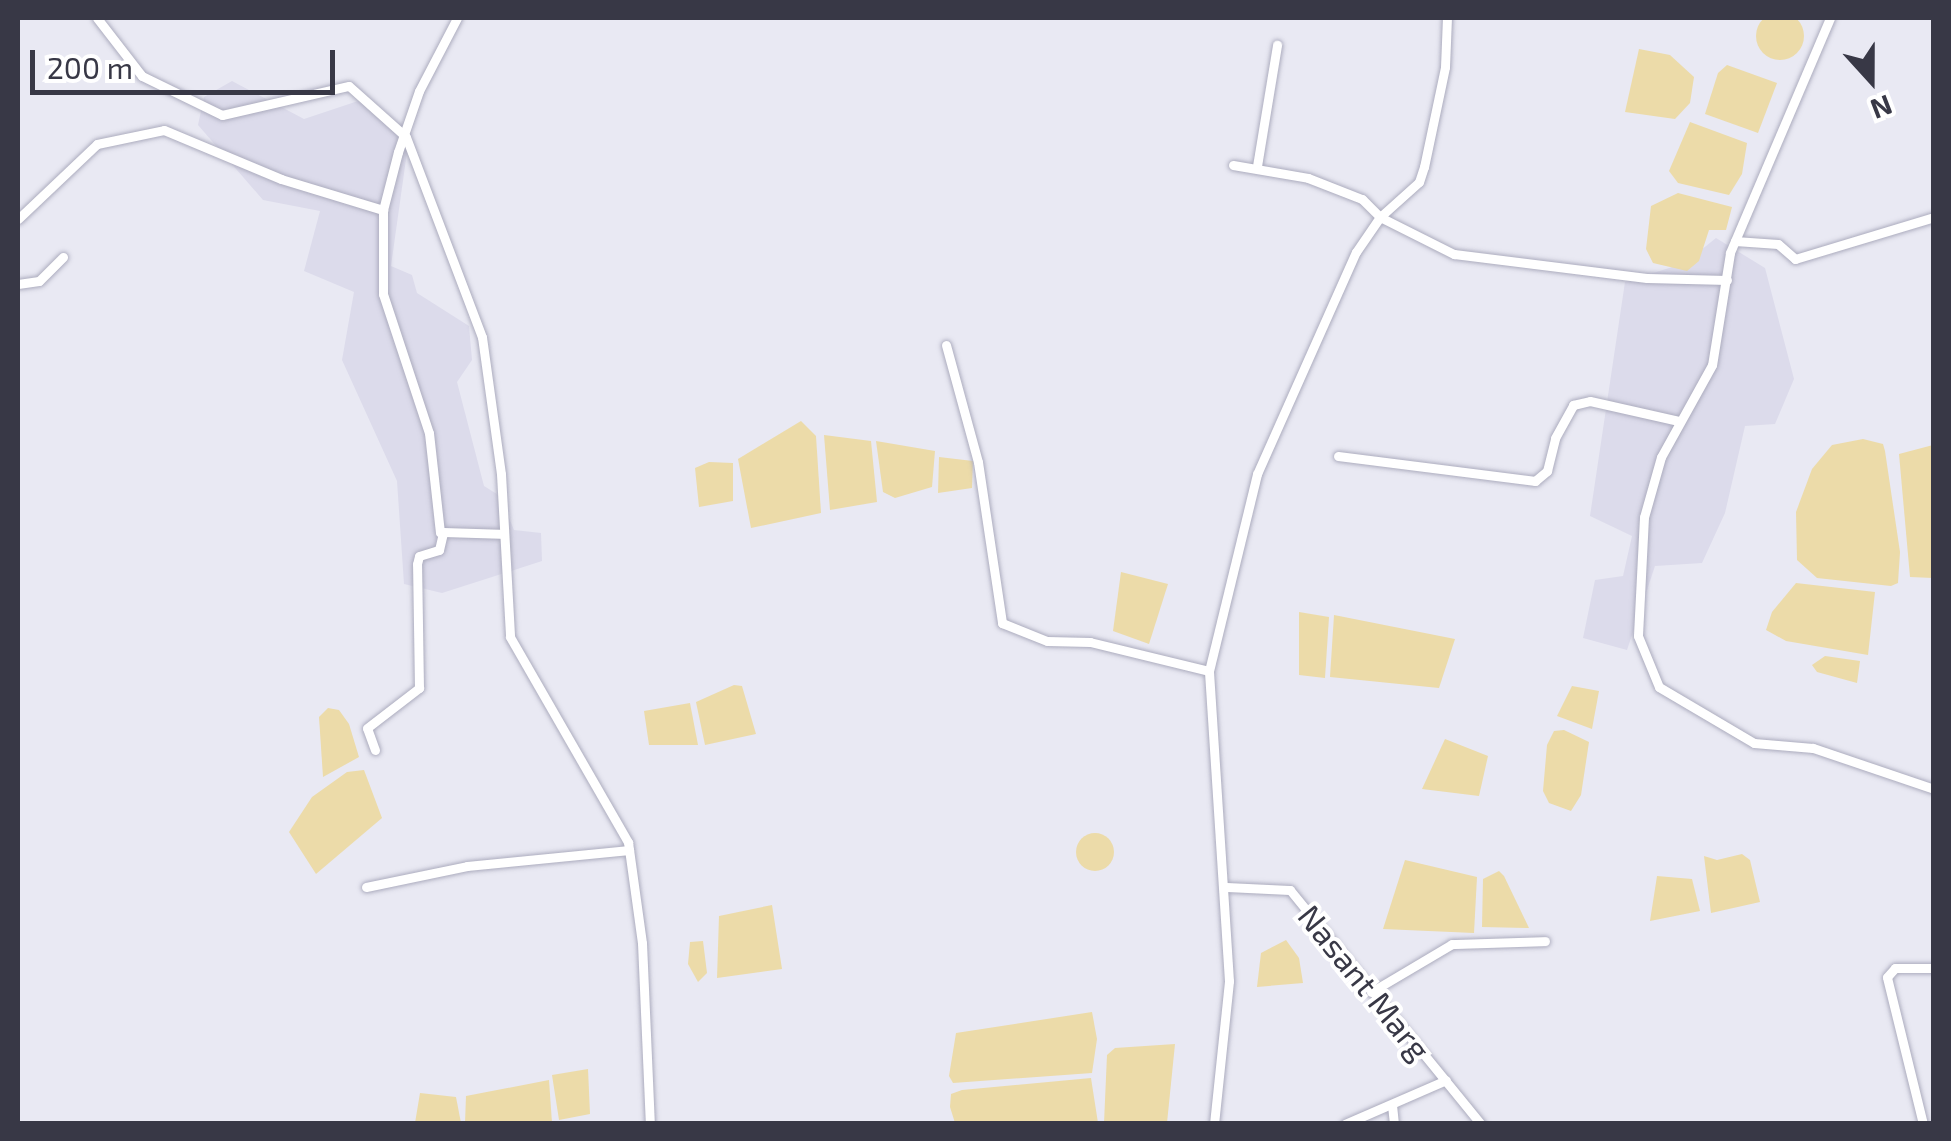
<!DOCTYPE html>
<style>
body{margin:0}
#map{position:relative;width:1951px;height:1141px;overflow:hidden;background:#e9e9f3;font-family:"Exo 2",sans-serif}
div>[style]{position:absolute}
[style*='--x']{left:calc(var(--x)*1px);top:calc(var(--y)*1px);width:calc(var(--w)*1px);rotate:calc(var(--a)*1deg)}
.residential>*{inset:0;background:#dcdbeb}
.water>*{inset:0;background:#ecdba9}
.round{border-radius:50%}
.roads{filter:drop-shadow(0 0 2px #acacbe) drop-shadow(0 0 2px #acacbe)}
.street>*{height:9px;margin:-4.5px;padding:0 4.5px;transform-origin:4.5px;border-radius:4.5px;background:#fff}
span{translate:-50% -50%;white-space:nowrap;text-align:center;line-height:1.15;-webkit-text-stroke:8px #fff;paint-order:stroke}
.street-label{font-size:32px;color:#383846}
.frame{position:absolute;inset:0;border:20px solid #383846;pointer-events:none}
.north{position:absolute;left:1821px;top:30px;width:100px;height:100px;-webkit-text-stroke:8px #fff;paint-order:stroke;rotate:159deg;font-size:28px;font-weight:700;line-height:40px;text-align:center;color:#383846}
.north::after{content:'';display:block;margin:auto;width:35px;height:45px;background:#383846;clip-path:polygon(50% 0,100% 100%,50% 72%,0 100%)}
.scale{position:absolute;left:30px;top:50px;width:305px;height:45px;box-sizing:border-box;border:5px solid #383846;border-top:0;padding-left:12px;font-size:30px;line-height:35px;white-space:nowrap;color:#383846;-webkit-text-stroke:8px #fff;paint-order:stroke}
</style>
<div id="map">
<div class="residential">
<div style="clip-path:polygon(232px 81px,304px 119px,361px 100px,408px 145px,391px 266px,412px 275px,417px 293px,469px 326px,472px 360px,457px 382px,484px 486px,500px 496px,514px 530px,541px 533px,542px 561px,442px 593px,404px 584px,397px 481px,342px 360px,354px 292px,304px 271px,320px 211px,263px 200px,198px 125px,204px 97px)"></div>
<div style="clip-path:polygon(1716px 238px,1765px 268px,1794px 379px,1775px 424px,1745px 426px,1725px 513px,1702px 563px,1655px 566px,1627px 650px,1583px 638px,1595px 580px,1623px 576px,1632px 536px,1590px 516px,1625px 282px,1685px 263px)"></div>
</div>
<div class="water">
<div class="round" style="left:1756px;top:12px;width:48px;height:48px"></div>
<div style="clip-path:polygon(1639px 49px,1670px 55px,1694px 77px,1690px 103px,1675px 119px,1625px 112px)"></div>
<div style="clip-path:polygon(1727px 65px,1777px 83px,1758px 133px,1705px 114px,1718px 73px)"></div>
<div style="clip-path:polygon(1690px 122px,1747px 143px,1742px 174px,1729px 195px,1678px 183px,1669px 171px)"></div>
<div style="clip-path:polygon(1678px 193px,1732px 207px,1726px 230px,1709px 230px,1699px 261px,1687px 271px,1653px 263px,1646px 249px,1651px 206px)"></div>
<div style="clip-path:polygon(801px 421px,816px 436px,821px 513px,751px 528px,738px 459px)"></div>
<div style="clip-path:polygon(824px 435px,871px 441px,877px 502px,830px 510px)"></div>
<div style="clip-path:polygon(1863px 439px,1883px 444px,1885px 451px,1900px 552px,1898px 583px,1891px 586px,1817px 578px,1797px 560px,1796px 512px,1812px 469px,1832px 445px)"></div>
<div style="clip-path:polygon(876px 441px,935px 451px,932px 487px,895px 498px,883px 492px)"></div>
<div style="clip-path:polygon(1933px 445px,1933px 578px,1910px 577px,1899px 454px)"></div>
<div style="clip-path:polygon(939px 457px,973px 461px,972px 488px,938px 493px)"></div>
<div style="clip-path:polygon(709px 462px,733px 463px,733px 501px,699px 507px,695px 468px)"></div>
<div style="clip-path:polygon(1121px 572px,1168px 584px,1149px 644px,1113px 631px)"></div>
<div style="clip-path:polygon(1796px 583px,1875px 592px,1868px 655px,1786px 641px,1766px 630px,1772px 612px)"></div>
<div style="clip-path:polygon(1299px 612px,1329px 617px,1325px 678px,1299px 675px)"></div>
<div style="clip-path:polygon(1334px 615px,1455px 639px,1439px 688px,1330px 677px)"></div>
<div style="clip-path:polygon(1825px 656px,1860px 661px,1857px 683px,1817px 672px,1812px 665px)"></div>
<div style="clip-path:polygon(734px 685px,742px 686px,756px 734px,705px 745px,696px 702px)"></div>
<div style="clip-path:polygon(1572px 686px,1599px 691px,1592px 729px,1557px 716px)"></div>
<div style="clip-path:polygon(690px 703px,698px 745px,649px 745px,644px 711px)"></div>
<div style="clip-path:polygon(328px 708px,339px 710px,349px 724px,359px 757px,323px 777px,319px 717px)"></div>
<div style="clip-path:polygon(1564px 730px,1589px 742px,1581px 795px,1571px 811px,1549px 803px,1543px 791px,1547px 745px,1554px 731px)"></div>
<div style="clip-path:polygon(1445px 739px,1488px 756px,1479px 796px,1422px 789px)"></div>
<div style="clip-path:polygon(364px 770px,382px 818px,316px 874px,289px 832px,312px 797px,347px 772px)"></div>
<div class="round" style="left:1076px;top:833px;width:38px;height:38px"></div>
<div style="clip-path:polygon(1742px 854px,1750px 860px,1760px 902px,1711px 913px,1704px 856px,1717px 860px)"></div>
<div style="clip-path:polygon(1405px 860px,1477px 877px,1474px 933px,1383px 929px)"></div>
<div style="clip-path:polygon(1499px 871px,1504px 876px,1529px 928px,1482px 927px,1483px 879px)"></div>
<div style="clip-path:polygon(1657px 876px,1692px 879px,1700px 911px,1650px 921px)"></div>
<div style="clip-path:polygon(772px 905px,782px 969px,717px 978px,719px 916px)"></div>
<div style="clip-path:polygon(1286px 940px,1299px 958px,1303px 983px,1257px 987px,1261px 953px)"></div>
<div style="clip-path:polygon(703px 941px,707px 973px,698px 982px,688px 964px,690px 942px)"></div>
<div style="clip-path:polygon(1092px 1012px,1097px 1039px,1092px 1073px,953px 1083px,949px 1076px,956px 1033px)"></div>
<div style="clip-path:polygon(1175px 1044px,1167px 1123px,1104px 1123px,1107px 1055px,1115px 1048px)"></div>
<div style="clip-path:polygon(588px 1069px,590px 1114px,559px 1120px,552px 1075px)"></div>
<div style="clip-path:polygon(1091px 1078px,1098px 1123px,955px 1123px,950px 1107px,951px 1094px,962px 1090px)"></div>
<div style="clip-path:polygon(549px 1080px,552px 1123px,465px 1123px,466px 1096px)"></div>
<div style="clip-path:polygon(420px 1093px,456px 1097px,461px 1123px,415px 1123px)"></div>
</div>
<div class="roads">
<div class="street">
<div style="--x:97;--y:18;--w:73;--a:52.2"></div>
<div style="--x:142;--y:76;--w:89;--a:26"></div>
<div style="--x:222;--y:115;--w:130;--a:-12.9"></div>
<div style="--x:349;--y:86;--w:76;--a:41.8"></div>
<div style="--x:406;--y:137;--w:214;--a:69.2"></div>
<div style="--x:482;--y:337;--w:138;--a:82.1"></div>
<div style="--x:501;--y:474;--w:163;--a:86.8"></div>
<div style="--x:510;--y:637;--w:237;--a:60.1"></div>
<div style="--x:628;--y:842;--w:102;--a:82.1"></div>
<div style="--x:642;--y:943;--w:181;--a:87.5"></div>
<div style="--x:457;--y:18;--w:82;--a:117.5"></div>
<div style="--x:419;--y:91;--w:65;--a:109"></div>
<div style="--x:398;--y:152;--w:60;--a:104.5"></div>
<div style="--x:383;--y:210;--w:84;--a:90"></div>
<div style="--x:383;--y:294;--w:146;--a:71.7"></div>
<div style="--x:429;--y:433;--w:100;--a:83.7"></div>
<div style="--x:440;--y:532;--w:63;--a:1.8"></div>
<div style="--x:1830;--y:18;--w:255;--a:113.1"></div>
<div style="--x:1730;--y:253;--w:113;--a:99.1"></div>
<div style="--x:1712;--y:365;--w:105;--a:119"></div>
<div style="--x:1661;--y:457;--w:62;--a:105.8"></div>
<div style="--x:1644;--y:517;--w:119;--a:92.9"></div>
<div style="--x:1638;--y:636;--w:55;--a:67.6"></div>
<div style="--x:1659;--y:687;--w:110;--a:30.5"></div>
<div style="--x:1754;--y:743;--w:59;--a:4.8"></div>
<div style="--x:1813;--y:748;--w:128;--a:18.7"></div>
<div style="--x:1233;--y:165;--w:76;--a:9.8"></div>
<div style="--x:1308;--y:178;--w:58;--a:21.3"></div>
<div style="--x:1362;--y:199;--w:25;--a:45"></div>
<div style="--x:1380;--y:217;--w:52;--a:-41.9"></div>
<div style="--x:1419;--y:182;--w:16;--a:-72"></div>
<div style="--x:1424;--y:167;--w:102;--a:-78.1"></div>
<div style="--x:1445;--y:67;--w:49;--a:-87.7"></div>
<div style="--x:1257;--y:166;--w:123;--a:-80.6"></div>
<div style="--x:18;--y:219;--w:109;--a:-43.5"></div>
<div style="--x:97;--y:144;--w:68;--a:-11.8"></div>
<div style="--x:164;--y:130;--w:127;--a:22.7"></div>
<div style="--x:281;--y:179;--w:107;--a:16.9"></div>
<div style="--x:1735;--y:241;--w:43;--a:4"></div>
<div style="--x:1778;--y:244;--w:23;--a:41"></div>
<div style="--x:1795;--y:259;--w:145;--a:-16.8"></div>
<div style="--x:18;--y:284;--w:21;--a:-8"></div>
<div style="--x:39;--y:281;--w:34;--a:-45"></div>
<div style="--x:946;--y:345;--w:121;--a:74.7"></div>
<div style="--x:978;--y:462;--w:163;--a:81.5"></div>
<div style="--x:1002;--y:623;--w:48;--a:21.8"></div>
<div style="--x:1047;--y:641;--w:43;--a:1.3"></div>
<div style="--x:1090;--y:642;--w:122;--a:13.7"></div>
<div style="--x:1338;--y:456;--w:199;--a:7.2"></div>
<div style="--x:1535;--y:481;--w:16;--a:-40"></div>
<div style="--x:1547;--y:471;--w:34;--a:-76"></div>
<div style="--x:1555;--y:438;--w:38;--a:-61"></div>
<div style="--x:1573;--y:405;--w:17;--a:-13"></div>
<div style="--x:1590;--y:401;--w:91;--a:12.7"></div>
<div style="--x:375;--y:750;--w:23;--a:-110"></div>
<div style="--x:367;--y:728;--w:66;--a:-37.6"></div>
<div style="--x:419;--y:688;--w:124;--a:-90.9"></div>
<div style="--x:417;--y:564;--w:8;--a:-76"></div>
<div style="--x:419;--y:556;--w:21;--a:-17"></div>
<div style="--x:439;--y:550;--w:18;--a:-77"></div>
<div style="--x:366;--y:887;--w:103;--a:-11.7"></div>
<div style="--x:467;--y:866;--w:163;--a:-5.6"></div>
<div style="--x:1226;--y:887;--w:64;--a:2.7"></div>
<div style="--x:1290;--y:890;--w:302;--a:50.8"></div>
<div style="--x:1371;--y:992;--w:94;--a:-30.7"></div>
<div style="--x:1452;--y:944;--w:93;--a:-1.8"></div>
<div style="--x:1392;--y:1105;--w:19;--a:84"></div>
<div style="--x:1214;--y:1124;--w:144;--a:-84"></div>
<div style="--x:1229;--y:981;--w:311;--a:-93.7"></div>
<div style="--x:1209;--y:671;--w:203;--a:-76.3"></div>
<div style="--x:1257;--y:474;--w:243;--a:-66"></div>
<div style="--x:1356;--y:252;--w:42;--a:-55.6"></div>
<div style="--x:1380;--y:217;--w:83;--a:26.6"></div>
<div style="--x:1454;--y:254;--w:194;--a:7.1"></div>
<div style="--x:1647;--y:278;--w:80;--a:1.4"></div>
<div style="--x:1345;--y:1124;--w:110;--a:-23.5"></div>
<div style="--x:1923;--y:1124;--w:151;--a:-103.8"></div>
<div style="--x:1887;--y:977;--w:12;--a:-48"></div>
<div style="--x:1895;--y:968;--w:39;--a:0"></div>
</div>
</div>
<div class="street-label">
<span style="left:1365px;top:982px;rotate:51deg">Nasant Marg</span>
</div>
<div class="frame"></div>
<div class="north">N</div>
<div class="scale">200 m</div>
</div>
